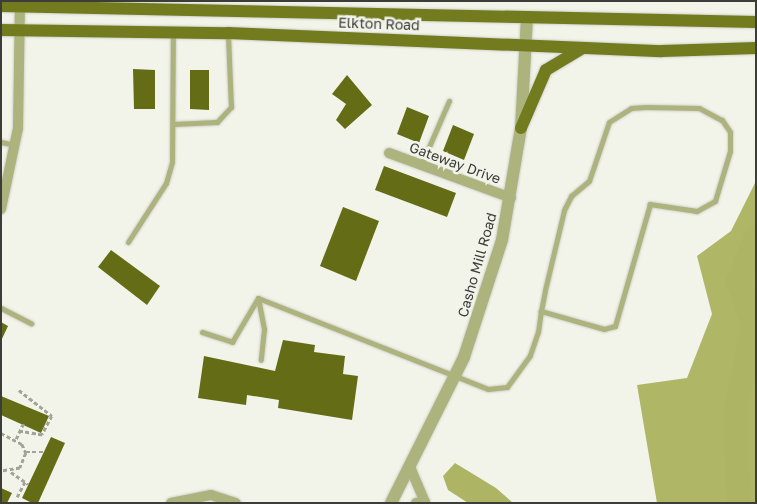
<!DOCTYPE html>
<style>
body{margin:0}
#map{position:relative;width:757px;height:504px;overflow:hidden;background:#f2f4ea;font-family:"Golos Text",sans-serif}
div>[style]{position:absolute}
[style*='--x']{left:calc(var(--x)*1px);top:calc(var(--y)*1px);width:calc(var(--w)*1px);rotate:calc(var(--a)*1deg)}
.forest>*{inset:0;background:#afb767}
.water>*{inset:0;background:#adb565}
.river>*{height:24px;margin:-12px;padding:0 12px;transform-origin:12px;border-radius:12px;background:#adb565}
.building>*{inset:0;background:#656c16}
.path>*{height:2.5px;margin-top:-1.25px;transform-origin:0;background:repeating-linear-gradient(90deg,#a2a49c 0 4px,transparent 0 6.5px)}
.roads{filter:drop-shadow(0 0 1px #cecfc7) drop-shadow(0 0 1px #cecfc7)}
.service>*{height:5px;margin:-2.5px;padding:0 2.5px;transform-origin:2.5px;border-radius:2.5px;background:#acb37c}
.minor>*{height:10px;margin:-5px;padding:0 5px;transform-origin:5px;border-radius:5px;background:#acb37c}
.tertiary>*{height:12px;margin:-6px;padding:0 6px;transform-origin:6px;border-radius:6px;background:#acb37c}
.primary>*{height:12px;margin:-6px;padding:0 6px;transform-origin:6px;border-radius:6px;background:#737b1f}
span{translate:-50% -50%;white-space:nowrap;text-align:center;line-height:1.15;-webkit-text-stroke:5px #f2f4ea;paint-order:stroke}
.street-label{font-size:14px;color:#3c3d39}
.frame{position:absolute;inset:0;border:2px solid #3c3d39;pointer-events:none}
</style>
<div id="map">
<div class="forest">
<div style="clip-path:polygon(756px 181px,756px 503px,657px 503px,637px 385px,687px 378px,712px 314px,697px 256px,731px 231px)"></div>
</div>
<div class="water">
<div style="clip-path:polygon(455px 463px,496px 488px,513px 503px,468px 503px,448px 490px,443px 476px)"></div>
</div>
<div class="river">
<div style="--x:739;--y:503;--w:89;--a:-92.6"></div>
<div style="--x:735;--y:414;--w:91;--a:-78.6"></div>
<div style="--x:753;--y:325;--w:46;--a:-109.2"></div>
<div style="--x:738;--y:282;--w:48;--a:-68.2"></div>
</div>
<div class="building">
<div style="clip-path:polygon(133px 69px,155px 70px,155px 109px,134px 109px)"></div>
<div style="clip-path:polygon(190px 70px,209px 70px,209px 110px,190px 109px)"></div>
<div style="clip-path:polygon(347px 75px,372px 105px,345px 129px,336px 120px,346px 104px,332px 94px)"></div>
<div style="clip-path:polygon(407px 107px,429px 116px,419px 143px,397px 134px)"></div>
<div style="clip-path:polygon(453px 125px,474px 134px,464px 160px,443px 151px)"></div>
<div style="clip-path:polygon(384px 166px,456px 193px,447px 217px,375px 190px)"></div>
<div style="clip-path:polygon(343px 207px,379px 221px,356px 281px,320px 266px)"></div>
<div style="clip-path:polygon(111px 250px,160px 286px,147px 305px,98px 267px)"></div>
<div style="clip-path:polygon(1px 322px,8px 326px,1px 341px)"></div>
<div style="clip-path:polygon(283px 340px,315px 345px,314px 352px,345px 356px,343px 374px,358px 376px,352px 420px,278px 408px,279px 400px,247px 395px,246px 405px,198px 398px,204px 356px,275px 371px)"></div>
<div style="clip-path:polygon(1px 396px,49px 416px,41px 433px,1px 415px)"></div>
<div style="clip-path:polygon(51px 437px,65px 443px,38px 503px,32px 503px,22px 498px)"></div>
<div style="clip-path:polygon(1px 488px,12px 493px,7px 503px,1px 503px)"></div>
</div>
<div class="path">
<div style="--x:19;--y:390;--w:42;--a:38.2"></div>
<div style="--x:52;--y:416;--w:21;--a:118"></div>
<div style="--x:42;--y:435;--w:22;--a:-170"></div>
<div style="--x:1;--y:433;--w:24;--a:28"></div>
<div style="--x:22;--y:444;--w:10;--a:66"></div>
<div style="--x:26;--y:453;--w:16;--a:112"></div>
<div style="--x:20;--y:468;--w:19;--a:171"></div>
<div style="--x:16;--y:439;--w:17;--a:-65"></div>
<div style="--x:26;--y:452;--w:17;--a:0"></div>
<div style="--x:11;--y:472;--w:21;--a:35"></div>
<div style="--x:17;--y:497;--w:18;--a:-63"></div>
</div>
<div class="roads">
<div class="service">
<div style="--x:173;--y:124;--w:44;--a:-2.6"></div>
<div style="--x:217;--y:122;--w:21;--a:-47"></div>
<div style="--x:231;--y:107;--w:73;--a:-92.4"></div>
<div style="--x:1;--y:142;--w:14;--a:12"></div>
<div style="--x:421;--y:165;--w:70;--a:-66.4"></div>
<div style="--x:128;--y:242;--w:70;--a:-57.2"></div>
<div style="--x:166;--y:183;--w:22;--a:-74"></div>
<div style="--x:172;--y:162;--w:130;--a:-89.6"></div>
<div style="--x:258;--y:298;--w:32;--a:79"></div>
<div style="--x:264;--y:329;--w:31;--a:96"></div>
<div style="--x:1;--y:308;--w:34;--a:27"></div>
<div style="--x:202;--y:332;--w:32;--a:18"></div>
<div style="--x:232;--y:342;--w:51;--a:-59.4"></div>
<div style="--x:258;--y:298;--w:247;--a:21.6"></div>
<div style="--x:488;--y:389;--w:19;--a:-6"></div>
<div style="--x:507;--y:387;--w:39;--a:-54"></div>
<div style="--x:530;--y:355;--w:24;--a:-71"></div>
<div style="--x:538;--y:332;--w:21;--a:-82"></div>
<div style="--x:541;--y:311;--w:21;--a:-79"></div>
<div style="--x:545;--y:290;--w:82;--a:-76.6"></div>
<div style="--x:564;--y:210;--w:16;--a:-63"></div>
<div style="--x:571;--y:196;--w:23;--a:-40"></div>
<div style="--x:589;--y:181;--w:62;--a:-71.3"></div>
<div style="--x:609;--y:122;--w:26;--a:-32"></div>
<div style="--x:631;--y:108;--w:15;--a:-4"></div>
<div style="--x:646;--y:107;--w:53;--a:1.1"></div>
<div style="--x:699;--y:108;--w:26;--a:28"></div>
<div style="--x:722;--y:120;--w:14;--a:56"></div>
<div style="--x:730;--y:132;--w:19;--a:90"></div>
<div style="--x:730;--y:151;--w:52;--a:106.7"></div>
<div style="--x:715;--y:201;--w:21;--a:151"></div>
<div style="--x:697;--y:211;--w:48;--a:-171.5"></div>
<div style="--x:650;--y:204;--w:127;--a:106"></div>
<div style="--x:615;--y:326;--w:11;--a:165"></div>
<div style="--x:604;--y:329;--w:66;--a:-164.1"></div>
</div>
<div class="minor">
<div style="--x:389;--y:153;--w:130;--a:20.2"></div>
<div style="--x:1;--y:209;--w:83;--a:-78.1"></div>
<div style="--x:18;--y:128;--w:121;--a:-89.1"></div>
<div style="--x:410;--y:467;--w:38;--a:67"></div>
<div style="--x:425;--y:502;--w:9;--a:174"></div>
<div style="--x:171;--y:503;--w:41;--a:-11.3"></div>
<div style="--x:211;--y:495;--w:26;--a:18"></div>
</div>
<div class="tertiary">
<div style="--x:391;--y:503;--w:163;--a:-63.4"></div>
<div style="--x:464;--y:357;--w:123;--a:-72"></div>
<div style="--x:502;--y:240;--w:114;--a:-80.4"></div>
<div style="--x:521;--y:128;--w:111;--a:-86.9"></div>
</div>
<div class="primary">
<div style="--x:1;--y:6;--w:755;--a:1.21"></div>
<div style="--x:1;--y:30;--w:227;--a:0.8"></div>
<div style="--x:228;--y:33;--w:434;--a:2.4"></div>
<div style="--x:662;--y:51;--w:94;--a:-1.8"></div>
<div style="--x:521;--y:128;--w:63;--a:-66.7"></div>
<div style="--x:546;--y:70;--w:41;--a:-31"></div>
</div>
</div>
<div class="street-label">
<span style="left:379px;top:24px;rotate:2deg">Elkton Road</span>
<span style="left:455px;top:163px;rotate:20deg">Gateway Drive</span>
<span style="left:477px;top:265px;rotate:-74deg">Casho Mill Road</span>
</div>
<div class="frame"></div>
</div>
